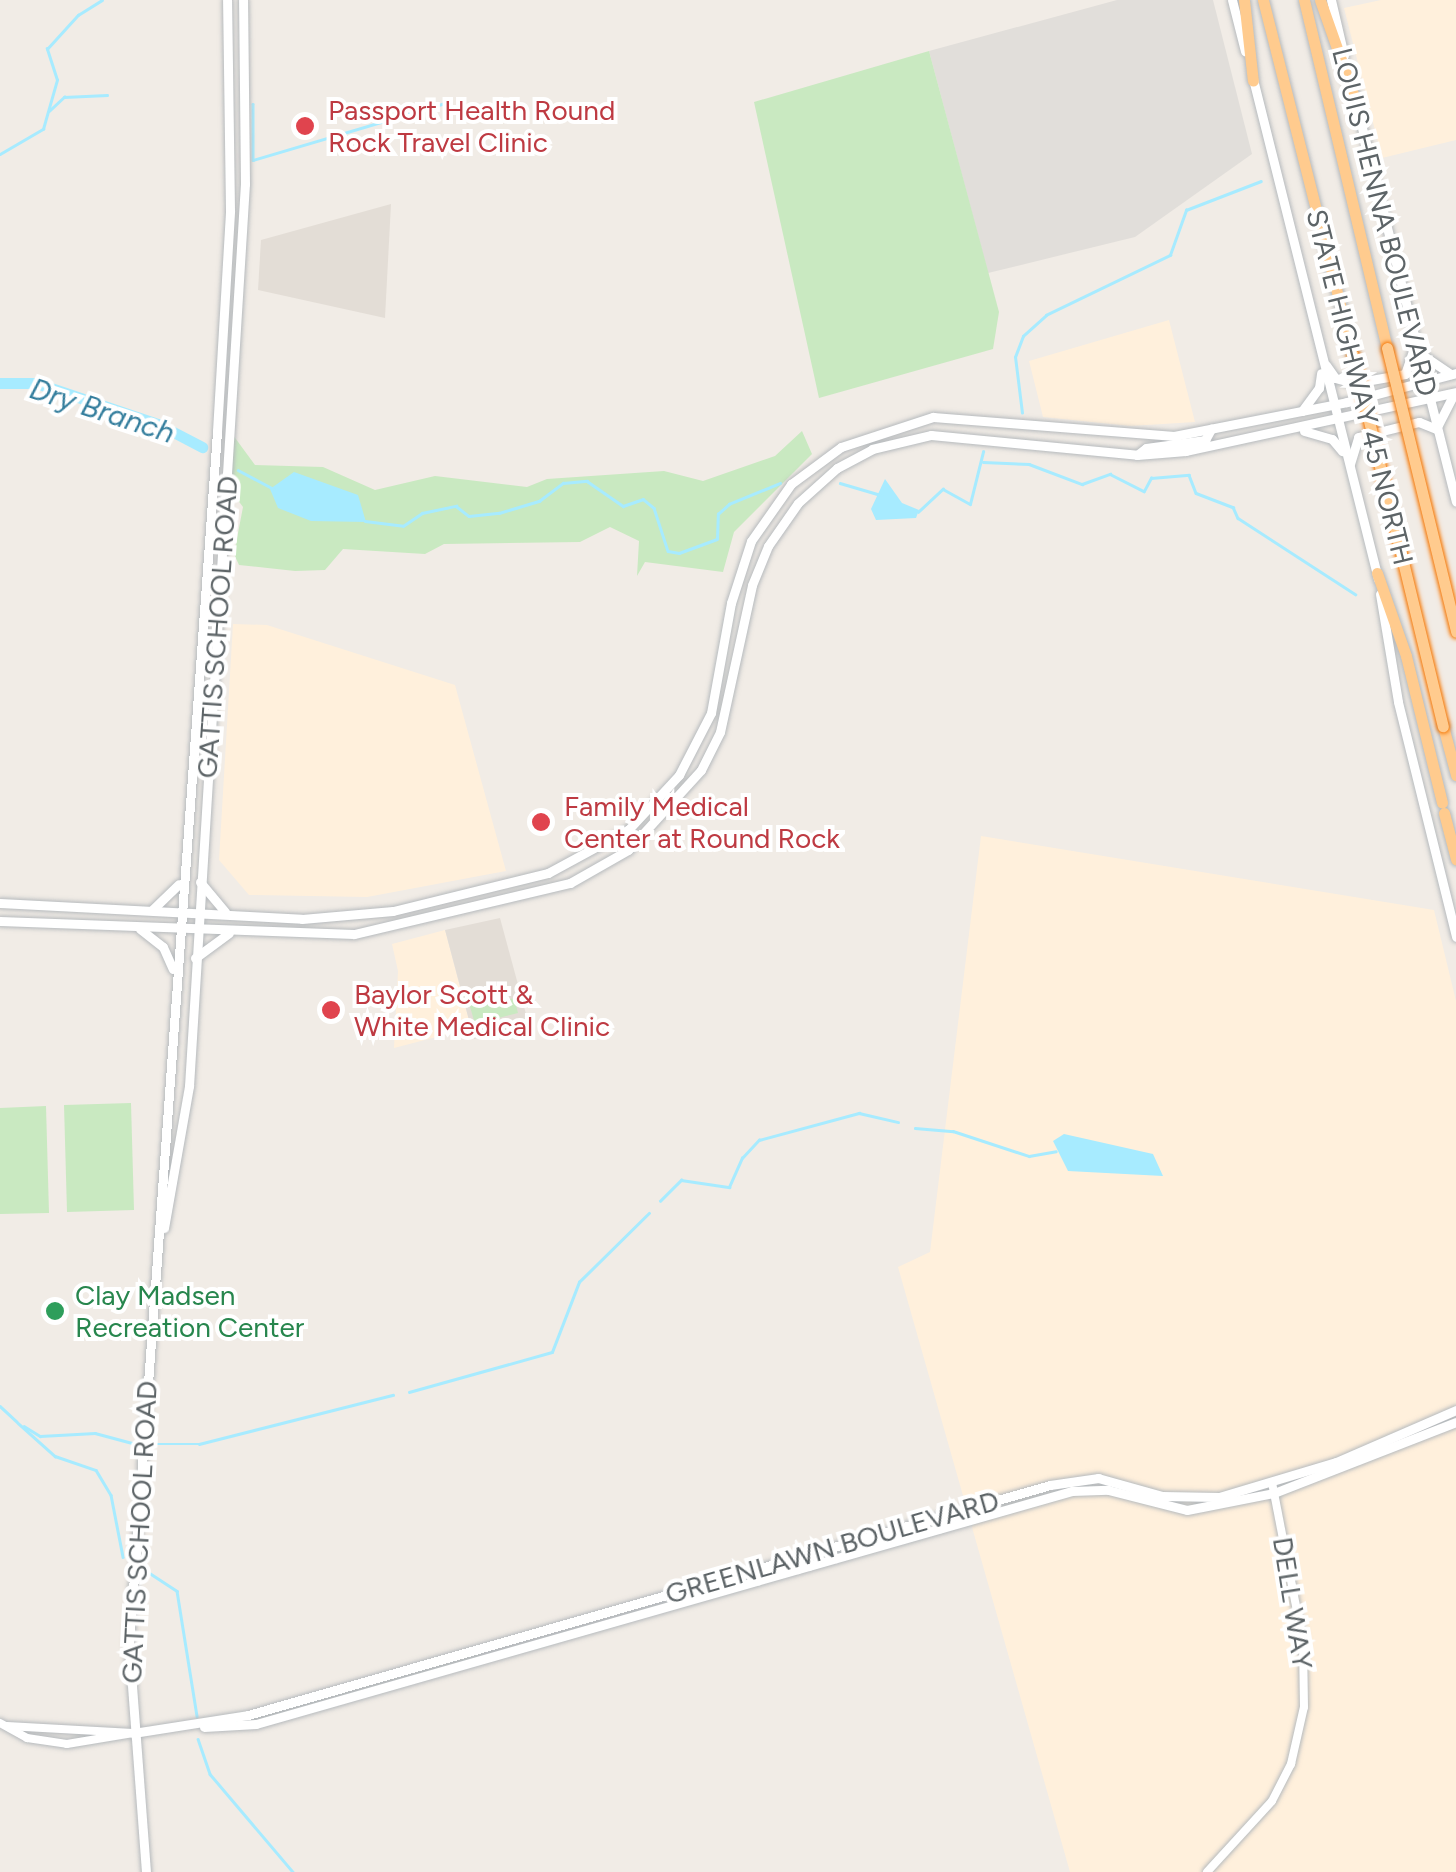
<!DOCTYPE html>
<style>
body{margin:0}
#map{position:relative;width:1456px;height:1872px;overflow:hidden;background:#f1ece6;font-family:Figtree,sans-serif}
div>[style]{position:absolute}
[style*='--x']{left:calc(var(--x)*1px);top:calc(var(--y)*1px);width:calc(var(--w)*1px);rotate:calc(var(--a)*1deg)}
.commercial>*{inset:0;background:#fff0dc}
.industrial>*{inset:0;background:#e1deda}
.education>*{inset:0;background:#e3ddd6}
.green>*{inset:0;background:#c9e9c1}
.water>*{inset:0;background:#a7ebff}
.stream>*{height:2.5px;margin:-1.25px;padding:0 1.25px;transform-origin:1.25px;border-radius:1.25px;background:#a7ebff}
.river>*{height:11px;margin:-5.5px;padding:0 5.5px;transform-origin:5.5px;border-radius:5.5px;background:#a7ebff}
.roads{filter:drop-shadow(0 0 2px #b6babd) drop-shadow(0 0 2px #b6babd)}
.tertiary>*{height:8px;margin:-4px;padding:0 4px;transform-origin:4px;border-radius:4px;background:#fff}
.secondary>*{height:9px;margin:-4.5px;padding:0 4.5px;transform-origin:4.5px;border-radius:4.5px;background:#fff}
.motorway>*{height:11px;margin:-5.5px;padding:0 5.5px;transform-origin:5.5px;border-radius:5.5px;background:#ffcb8e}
.bridges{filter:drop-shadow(0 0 2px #f67600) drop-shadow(0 0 2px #f67600)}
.motorway-bridge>*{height:11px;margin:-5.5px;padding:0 5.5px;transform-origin:5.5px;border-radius:5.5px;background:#ffcb8e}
.dots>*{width:28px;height:28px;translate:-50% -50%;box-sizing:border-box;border:5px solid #fff;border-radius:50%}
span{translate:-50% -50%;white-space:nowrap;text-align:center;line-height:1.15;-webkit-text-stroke:8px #fff;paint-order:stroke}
.health-label{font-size:28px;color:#be3a42}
.left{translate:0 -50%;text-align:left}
.street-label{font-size:28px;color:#5d6467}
.leisure-label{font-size:28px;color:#27864d}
.water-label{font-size:30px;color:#347e9d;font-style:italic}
</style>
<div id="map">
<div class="commercial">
<div style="clip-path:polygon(1381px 0,1456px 0,1456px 140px,1382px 158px,1344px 8px)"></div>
<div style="clip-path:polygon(1169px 320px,1195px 422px,1130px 426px,1043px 417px,1029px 361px)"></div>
<div style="clip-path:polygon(233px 624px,267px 625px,455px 685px,506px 871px,367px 897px,249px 895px,219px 860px)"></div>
<div style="clip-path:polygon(981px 836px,1434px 910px,1456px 1001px,1456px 1872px,1070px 1872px,898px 1267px,930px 1252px)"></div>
<div style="clip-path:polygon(445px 930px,471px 1028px,394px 1048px,398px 971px,392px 944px)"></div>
</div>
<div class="industrial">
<div style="clip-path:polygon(1117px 0,1213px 0,1252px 154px,1135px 237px,988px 273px,929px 51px)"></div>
</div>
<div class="education">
<div style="clip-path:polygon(391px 204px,385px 318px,258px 290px,261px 240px)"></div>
<div style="clip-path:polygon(500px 918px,529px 1025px,474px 1039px,445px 930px)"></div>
</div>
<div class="green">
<div style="clip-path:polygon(929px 51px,999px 312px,993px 349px,819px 398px,754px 102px)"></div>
<div style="clip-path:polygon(230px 431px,255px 465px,323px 467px,375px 490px,435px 476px,527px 487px,547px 479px,664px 471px,703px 481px,775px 456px,802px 431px,812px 454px,734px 532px,723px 572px,645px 562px,637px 576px,639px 541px,610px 527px,580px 542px,444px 544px,425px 554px,343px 549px,325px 570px,295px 571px,239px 565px,234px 554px,243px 507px,225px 483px,223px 469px)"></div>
<div style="clip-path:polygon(492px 986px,497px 1003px,514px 998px,518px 1013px,475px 1024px,466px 993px)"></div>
<div style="clip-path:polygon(131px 1103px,134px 1210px,67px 1212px,64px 1105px)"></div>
<div style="clip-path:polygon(46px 1106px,49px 1213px,0 1214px,0 1108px)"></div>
</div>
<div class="water">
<div style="clip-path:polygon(294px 472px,358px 495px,366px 522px,311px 521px,278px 508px,270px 489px)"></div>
<div style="clip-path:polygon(885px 479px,902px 503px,919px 510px,916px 518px,876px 520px,871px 509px)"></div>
<div style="clip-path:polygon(1064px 1134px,1153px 1154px,1163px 1176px,1068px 1171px,1053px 1141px)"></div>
</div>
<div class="stream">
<div style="--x:253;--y:104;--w:56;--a:90"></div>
<div style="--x:253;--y:160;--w:200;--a:-16.5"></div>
<div style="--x:49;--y:111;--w:21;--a:-43"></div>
<div style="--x:64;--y:97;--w:43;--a:-2.7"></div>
<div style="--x:0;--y:154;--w:50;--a:-30.2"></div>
<div style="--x:43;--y:129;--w:51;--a:-74.1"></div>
<div style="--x:57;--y:80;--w:33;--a:-108"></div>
<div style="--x:47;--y:49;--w:46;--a:-47.6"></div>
<div style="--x:78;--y:15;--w:28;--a:-32"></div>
<div style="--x:1022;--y:413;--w:56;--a:-97.1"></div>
<div style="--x:1015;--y:357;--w:22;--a:-69"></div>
<div style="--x:1023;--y:336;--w:31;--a:-42"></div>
<div style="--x:1046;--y:315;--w:138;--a:-25.8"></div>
<div style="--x:1170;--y:255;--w:48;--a:-70.4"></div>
<div style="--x:1186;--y:210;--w:80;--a:-21.1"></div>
<div style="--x:983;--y:462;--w:46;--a:2.5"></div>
<div style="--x:1029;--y:464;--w:57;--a:20.7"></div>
<div style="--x:1082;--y:484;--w:30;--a:-20"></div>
<div style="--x:1110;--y:474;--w:38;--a:27"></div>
<div style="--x:1144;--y:491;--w:15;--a:-62"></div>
<div style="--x:1151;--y:478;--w:38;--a:-5"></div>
<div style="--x:1189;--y:475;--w:19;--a:69"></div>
<div style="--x:1196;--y:493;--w:40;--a:21"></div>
<div style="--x:1233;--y:507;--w:12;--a:66"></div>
<div style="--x:1238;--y:518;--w:140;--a:33"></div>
<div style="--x:238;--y:470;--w:40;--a:28"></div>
<div style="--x:840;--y:483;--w:43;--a:16.3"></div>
<div style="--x:918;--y:512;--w:34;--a:-43"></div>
<div style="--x:943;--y:489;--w:31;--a:29"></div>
<div style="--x:970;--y:504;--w:54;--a:-76"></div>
<div style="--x:365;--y:521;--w:38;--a:7"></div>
<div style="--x:403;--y:526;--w:23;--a:-34"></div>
<div style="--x:422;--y:513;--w:35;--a:-12"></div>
<div style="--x:456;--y:506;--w:16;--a:38"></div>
<div style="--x:469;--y:516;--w:30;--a:-6"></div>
<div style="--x:499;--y:513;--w:42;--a:-16.7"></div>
<div style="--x:539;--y:501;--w:30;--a:-37"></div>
<div style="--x:563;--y:483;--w:24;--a:-5"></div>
<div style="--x:587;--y:481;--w:44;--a:34.8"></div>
<div style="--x:623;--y:506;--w:21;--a:-19"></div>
<div style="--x:643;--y:499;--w:14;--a:39"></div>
<div style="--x:654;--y:508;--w:45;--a:72"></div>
<div style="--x:668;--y:551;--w:11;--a:10"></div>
<div style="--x:679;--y:553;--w:40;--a:-20.2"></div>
<div style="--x:717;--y:539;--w:25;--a:-88"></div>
<div style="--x:718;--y:514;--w:15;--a:-42"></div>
<div style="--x:729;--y:504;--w:55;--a:-22.4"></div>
<div style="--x:915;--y:1128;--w:38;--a:5"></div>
<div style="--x:953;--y:1131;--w:80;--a:18.2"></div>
<div style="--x:1029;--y:1156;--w:27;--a:-10"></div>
<div style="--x:660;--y:1201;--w:30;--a:-45"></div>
<div style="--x:681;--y:1180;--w:49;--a:8.3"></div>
<div style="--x:729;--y:1187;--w:32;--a:-66"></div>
<div style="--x:742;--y:1158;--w:25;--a:-47"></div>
<div style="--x:759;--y:1140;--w:104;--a:-15.1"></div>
<div style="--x:859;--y:1113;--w:40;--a:13"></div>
<div style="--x:409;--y:1392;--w:148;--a:-15.6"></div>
<div style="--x:552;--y:1352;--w:75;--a:-68.9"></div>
<div style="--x:579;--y:1282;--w:98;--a:-44.6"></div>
<div style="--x:0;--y:1406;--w:23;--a:43"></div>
<div style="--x:18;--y:1423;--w:50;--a:41.7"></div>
<div style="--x:55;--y:1456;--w:43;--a:18.9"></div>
<div style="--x:96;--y:1470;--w:29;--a:59"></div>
<div style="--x:111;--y:1495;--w:63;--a:79"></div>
<div style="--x:24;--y:1426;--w:19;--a:32"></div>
<div style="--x:40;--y:1436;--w:55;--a:-3.1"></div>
<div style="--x:95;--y:1433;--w:39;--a:15"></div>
<div style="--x:154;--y:1444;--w:45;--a:0"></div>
<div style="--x:199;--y:1444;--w:200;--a:-14.2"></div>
<div style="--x:142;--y:1568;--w:42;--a:33.3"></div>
<div style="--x:177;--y:1591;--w:127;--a:80.9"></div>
<div style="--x:198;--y:1739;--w:37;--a:71"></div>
<div style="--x:210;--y:1774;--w:128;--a:49.7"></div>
</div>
<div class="river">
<div style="--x:0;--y:383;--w:36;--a:0"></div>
<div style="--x:36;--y:383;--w:129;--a:18.6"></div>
<div style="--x:158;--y:424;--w:50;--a:27.6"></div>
</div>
<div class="roads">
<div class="tertiary">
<div style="--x:0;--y:1723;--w:31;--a:29"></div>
<div style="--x:27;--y:1738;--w:40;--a:8.5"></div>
<div style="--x:67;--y:1744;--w:67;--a:-9.5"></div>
<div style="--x:7;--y:1726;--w:126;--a:3.2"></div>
<div style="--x:1207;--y:1872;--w:96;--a:-47.5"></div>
<div style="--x:1272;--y:1801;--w:42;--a:-62.8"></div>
<div style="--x:1291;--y:1764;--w:58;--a:-77.2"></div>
<div style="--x:1304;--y:1707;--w:65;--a:-90.9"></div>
<div style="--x:1303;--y:1642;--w:162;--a:-101"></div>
</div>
<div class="secondary">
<div style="--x:1232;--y:0;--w:53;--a:75.7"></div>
<div style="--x:1331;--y:0;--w:57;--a:76.9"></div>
<div style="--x:1252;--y:75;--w:520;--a:75.96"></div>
<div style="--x:1355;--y:100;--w:414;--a:75.9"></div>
<div style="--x:1421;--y:354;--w:36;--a:34"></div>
<div style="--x:1326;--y:365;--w:16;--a:55"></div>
<div style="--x:1335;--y:378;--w:20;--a:15"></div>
<div style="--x:1354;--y:383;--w:52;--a:-10"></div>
<div style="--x:1405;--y:374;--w:31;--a:-71"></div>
<div style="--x:1302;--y:411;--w:29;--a:-54"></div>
<div style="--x:1319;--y:388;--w:15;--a:-82"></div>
<div style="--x:1437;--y:427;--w:38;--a:-63"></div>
<div style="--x:1304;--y:431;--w:29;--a:16"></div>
<div style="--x:1332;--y:439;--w:16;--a:50"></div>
<div style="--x:1137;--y:455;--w:11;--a:-38"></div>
<div style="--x:1146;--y:448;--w:60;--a:-7.7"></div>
<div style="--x:1205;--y:440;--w:13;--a:-61"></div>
<div style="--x:1350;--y:464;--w:28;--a:-73"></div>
<div style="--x:1358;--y:437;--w:63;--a:-13.8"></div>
<div style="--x:1419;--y:422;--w:18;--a:22"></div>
<div style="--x:1380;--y:594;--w:109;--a:80.5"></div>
<div style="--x:1398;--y:702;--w:242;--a:76.1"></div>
<div style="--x:200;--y:882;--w:39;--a:50"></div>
<div style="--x:0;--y:903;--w:302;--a:3"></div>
<div style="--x:302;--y:919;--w:91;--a:-5"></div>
<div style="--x:393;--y:911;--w:160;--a:-13.8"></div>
<div style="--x:548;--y:873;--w:92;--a:-28.5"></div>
<div style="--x:629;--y:829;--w:74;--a:-47.2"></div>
<div style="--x:679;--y:775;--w:70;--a:-62.7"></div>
<div style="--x:711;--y:713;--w:112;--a:-79.7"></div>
<div style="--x:731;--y:603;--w:65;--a:-72.1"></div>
<div style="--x:751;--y:541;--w:70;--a:-54.9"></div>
<div style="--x:791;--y:484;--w:62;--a:-36.5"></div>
<div style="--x:841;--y:447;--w:97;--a:-18.1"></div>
<div style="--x:933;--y:417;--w:242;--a:4.5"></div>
<div style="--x:1174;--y:436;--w:176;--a:-11.1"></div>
<div style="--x:1347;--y:402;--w:113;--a:-14.9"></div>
<div style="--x:152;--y:910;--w:37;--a:-44"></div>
<div style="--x:0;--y:921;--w:354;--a:2.1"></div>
<div style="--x:354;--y:934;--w:222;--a:-13.3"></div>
<div style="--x:570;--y:883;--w:67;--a:-29.6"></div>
<div style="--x:628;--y:850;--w:108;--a:-47.6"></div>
<div style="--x:701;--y:770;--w:42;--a:-63.4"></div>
<div style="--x:720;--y:732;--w:150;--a:-77.7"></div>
<div style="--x:752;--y:585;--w:42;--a:-67.7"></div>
<div style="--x:768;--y:546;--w:52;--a:-55.1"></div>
<div style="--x:798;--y:503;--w:52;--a:-41.9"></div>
<div style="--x:837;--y:468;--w:40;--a:-28"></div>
<div style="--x:872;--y:449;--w:61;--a:-13.3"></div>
<div style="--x:931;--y:435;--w:207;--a:5.5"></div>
<div style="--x:1137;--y:455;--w:49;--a:-4.7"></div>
<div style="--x:1186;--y:451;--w:276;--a:-12.3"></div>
<div style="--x:140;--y:929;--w:29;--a:38"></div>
<div style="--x:163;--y:947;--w:24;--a:66"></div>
<div style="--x:195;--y:958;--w:42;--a:-36.3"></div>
<div style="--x:164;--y:1228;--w:144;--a:-80"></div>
<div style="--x:189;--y:1086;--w:904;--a:-86.45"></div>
<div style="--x:245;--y:184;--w:184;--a:-90.6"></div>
<div style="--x:204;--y:1727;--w:52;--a:-3.3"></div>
<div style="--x:256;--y:1724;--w:849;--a:-15.94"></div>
<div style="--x:1072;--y:1491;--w:36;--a:-2"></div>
<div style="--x:1108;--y:1490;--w:81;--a:14.2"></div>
<div style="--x:1187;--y:1510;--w:89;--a:-11.1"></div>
<div style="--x:1274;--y:1493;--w:195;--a:-21.3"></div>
<div style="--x:133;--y:1733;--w:116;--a:-8.9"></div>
<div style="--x:248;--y:1715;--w:834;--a:-16"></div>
<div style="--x:1050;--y:1485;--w:49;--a:-8.3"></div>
<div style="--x:1098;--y:1478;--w:66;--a:15.7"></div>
<div style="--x:1162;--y:1496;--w:57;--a:1"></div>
<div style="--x:1219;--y:1497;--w:122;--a:-16.7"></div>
<div style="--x:1336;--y:1462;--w:131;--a:-23.4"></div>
<div style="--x:146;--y:1872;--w:228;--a:-94.3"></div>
<div style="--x:129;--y:1645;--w:1217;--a:-85.85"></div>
<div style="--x:217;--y:431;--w:221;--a:-86.6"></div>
<div style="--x:230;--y:210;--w:210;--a:-90.8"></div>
</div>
<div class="motorway">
<div style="--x:1244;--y:0;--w:81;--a:83.7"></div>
<div style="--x:1263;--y:0;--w:366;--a:75.8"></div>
<div style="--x:1304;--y:0;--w:358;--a:76.6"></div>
<div style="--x:1320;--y:0;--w:111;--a:70.6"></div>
<div style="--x:1377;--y:573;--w:88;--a:70.7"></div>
<div style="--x:1406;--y:656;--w:151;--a:76.2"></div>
<div style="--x:1443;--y:726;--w:51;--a:75.1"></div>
<div style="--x:1444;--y:813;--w:48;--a:75.4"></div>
</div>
</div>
<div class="bridges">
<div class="motorway-bridge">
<div style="--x:1387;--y:348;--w:292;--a:76.3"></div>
<div style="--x:1353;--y:355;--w:382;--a:76.4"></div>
</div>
</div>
<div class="dots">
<div style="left:305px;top:126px;background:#e0444e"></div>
<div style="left:541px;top:822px;background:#e0444e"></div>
<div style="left:331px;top:1010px;background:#e0444e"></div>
<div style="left:55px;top:1311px;background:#2e9e5b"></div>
</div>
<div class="health-label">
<span class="left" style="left:328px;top:126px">Passport Health Round<br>Rock Travel Clinic</span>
<span class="left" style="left:564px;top:822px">Family Medical<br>Center at Round Rock</span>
<span class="left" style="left:354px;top:1010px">Baylor Scott &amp;<br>White Medical Clinic</span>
</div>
<div class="street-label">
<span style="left:1385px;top:222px;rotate:76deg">LOUIS HENNA BOULEVARD</span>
<span style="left:1360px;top:387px;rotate:76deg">STATE HIGHWAY 45 NORTH</span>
<span style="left:217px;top:627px;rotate:-86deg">GATTIS SCHOOL ROAD</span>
<span style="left:139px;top:1532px;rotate:-87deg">GATTIS SCHOOL ROAD</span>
<span style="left:832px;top:1547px;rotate:-16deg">GREENLAWN BOULEVARD</span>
<span style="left:1293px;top:1603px;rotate:81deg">DELL WAY</span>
</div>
<div class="leisure-label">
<span class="left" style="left:75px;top:1311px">Clay Madsen<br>Recreation Center</span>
</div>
<div class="water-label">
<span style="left:102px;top:411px;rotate:18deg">Dry Branch</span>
</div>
</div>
